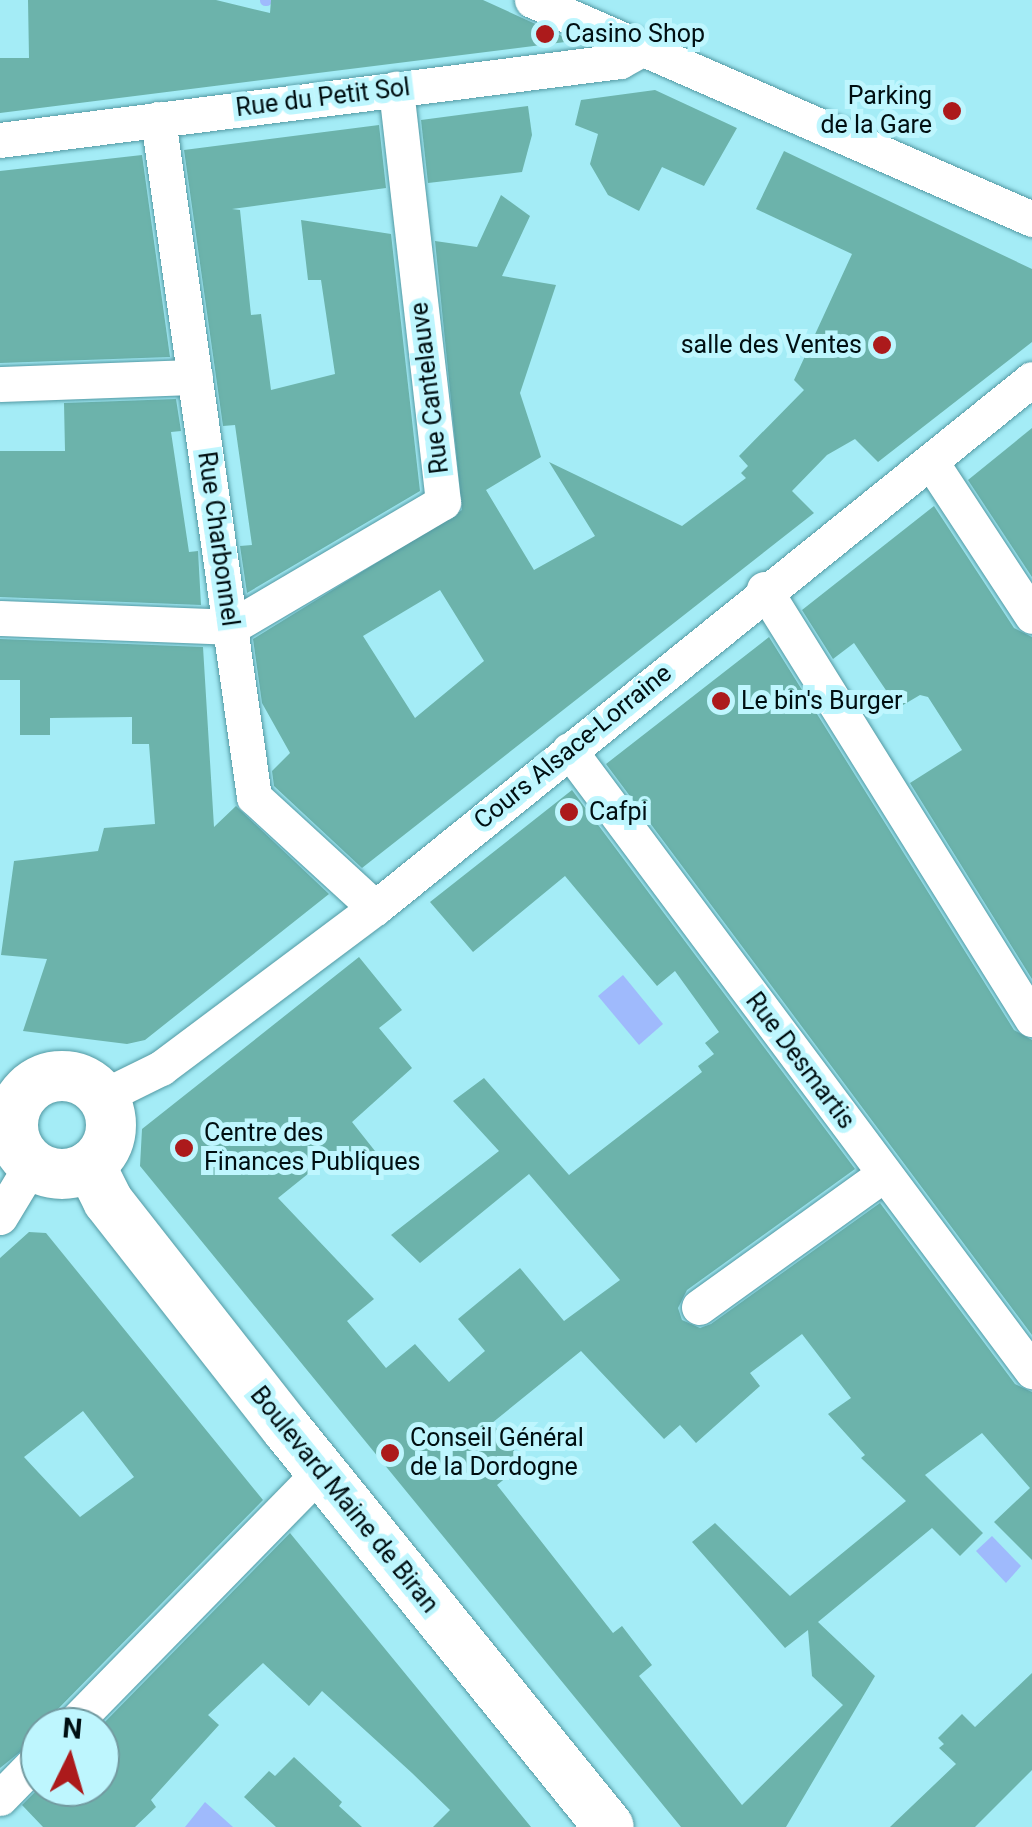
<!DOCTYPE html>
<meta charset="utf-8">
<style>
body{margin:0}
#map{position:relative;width:1032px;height:1827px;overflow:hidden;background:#a4ecf6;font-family:Roboto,sans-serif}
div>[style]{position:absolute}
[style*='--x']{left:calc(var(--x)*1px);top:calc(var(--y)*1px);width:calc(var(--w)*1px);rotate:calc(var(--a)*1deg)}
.water>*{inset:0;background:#9fbafc}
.stream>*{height:11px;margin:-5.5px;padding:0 5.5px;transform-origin:5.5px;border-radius:5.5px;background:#9fbafc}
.building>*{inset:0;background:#6cb3ab}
.roads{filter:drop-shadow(0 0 2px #5399a3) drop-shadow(0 0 2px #5399a3)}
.street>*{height:35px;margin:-17.5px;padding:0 17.5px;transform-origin:17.5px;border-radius:17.5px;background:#fff}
.secondary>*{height:50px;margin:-25px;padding:0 25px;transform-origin:25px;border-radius:25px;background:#fff}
.secondary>.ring{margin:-25px;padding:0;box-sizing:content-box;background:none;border:50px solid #fff;border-radius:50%}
.dots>*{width:28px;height:28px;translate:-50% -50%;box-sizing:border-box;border:5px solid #bef6fe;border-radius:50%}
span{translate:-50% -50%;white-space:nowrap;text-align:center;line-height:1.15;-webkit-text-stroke:10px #bef6fe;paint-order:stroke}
.poi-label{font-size:25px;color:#000f12}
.left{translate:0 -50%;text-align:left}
.right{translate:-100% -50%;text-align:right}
.street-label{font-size:25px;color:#000f12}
.north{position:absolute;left:20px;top:1707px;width:100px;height:100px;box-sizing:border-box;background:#bef6fe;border:2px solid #729aa0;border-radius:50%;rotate:5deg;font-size:28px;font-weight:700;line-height:40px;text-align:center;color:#000f12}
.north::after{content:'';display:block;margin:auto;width:35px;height:45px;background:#ac1a1b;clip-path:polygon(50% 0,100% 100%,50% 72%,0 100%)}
</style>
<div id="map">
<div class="water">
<div style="clip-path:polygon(623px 975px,663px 1024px,639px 1045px,598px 996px)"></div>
<div style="clip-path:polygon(992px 1536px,1021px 1566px,1006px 1583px,976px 1551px)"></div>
<div style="clip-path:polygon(205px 1802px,233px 1827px,185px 1827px)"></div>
</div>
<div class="stream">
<div style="--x:265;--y:0;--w:1;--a:0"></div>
</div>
<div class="building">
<div style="clip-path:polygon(28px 0,216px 0,270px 13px,271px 0,483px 0,573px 41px,0 113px,0 58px,29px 58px)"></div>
<div style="clip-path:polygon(655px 90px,737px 128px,704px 186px,662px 167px,639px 211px,608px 195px,590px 164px,598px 134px,575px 125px,581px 100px)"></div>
<div style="clip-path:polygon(528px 106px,532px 135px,522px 172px,428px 183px,421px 120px)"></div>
<div style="clip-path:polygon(379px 125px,386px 188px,232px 209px,240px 210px,251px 315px,261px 314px,271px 390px,335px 374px,321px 280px,308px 280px,301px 220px,391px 234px,420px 491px,247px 593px,240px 546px,252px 545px,235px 425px,223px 426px,184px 150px)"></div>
<div style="clip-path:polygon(evenodd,784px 151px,1032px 269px,1032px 342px,878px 462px,855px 439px,827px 455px,792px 491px,814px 513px,362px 868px,274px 786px,272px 771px,290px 753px,262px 703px,253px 639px,462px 510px,435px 241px,477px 247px,501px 195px,530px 216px,502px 276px,556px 285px,520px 393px,541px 457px,486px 490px,534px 570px,595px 536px,549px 462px,682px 526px,746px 478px,741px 473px,748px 466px,739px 456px,804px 390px,794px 380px,852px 254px,756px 209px,784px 151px,440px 590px,484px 661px,415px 718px,363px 636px,440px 590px)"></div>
<div style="clip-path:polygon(142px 155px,170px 357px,0 363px,0 171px)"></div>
<div style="clip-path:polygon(176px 399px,181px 431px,171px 432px,189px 552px,198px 551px,201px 605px,0 597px,0 451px,65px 451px,64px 403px)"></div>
<div style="clip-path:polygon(1032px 428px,1032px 577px,968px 480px)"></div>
<div style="clip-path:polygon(934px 506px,1014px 628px,1032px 637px,1032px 979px,910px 783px,962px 750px,928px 697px,920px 695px,898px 708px,854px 643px,833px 659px,802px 610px)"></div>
<div style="clip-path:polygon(769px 637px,1014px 1030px,1032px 1040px,1032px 1335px,606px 764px)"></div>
<div style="clip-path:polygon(0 639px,203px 647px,214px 827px,236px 806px,329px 894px,145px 1040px,127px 1044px,23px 1031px,47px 959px,1px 955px,14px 861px,98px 851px,104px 828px,155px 824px,149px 744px,132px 744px,132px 717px,50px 718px,50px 735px,20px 735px,20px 680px,0 680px)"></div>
<div style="clip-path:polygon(evenodd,572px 790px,855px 1169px,687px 1290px,678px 1308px,682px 1320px,700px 1328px,711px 1324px,880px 1203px,1015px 1384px,1032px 1392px,1032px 1560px,994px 1522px,1030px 1488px,982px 1433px,925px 1475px,983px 1533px,960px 1556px,932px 1528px,818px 1622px,875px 1676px,786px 1827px,681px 1827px,140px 1166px,142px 1129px,359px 957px,402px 1010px,379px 1028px,412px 1068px,352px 1122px,375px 1151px,344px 1175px,329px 1157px,278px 1198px,374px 1299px,347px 1321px,386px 1368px,415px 1344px,449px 1382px,485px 1351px,458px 1319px,520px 1268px,564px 1321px,620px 1280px,529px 1174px,420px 1263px,391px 1235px,499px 1151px,453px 1101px,484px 1078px,569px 1175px,702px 1072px,698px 1066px,714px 1054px,705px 1043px,719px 1032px,675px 971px,657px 986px,565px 876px,473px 952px,430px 902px,572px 790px,802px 1334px,851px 1398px,828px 1414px,865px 1455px,861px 1458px,906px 1501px,790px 1596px,715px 1523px,692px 1542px,785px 1648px,808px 1630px,812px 1676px,843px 1705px,742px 1805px,639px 1676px,652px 1665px,622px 1626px,613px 1633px,497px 1485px,524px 1463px,492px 1423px,581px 1351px,664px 1439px,680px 1425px,696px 1443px,760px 1386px,750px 1373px,802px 1334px)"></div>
<div style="clip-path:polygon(evenodd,29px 1232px,46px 1233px,263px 1500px,55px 1712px,49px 1727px,40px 1727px,40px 1736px,0 1768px,0 1258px,29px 1232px,83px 1411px,134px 1477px,80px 1517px,24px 1457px,83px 1411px)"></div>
<div style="clip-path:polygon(290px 1533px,531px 1827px,433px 1827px,450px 1810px,412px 1773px,322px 1691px,309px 1706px,263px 1663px,208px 1715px,219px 1725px,151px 1800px,156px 1807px,135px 1827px,43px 1827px,22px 1805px,40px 1787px,100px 1787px,100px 1727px)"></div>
<div style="clip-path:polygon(1032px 1673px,1032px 1770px,975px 1827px,890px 1827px,956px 1764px,939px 1748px,944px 1744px,938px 1738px,962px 1714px,975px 1727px)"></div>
<div style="clip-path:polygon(294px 1757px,342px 1802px,339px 1806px,362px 1827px,276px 1827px,244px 1797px,269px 1771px,275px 1776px)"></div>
</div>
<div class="roads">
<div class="street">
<div style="--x:532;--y:0;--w:546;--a:23.65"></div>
<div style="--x:158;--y:119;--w:685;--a:81.94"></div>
<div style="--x:254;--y:797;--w:164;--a:42.5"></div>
<div style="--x:0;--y:140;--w:625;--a:-7.26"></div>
<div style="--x:620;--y:61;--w:25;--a:-29"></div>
<div style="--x:0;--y:384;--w:195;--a:-2.1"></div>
<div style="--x:931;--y:462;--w:184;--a:56.7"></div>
<div style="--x:764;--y:589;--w:507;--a:58.07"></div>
<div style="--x:0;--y:618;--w:231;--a:2.2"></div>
<div style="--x:231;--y:627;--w:246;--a:-30.5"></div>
<div style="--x:443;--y:502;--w:416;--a:-96.5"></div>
<div style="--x:569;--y:750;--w:775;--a:53.29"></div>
<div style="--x:102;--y:1097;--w:66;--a:-26.2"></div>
<div style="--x:161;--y:1068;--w:267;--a:-36.8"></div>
<div style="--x:375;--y:908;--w:843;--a:-38.84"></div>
<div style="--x:0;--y:1217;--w:62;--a:-58.9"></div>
<div style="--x:699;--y:1307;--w:228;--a:-35.7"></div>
<div style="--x:70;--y:1727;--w:359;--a:-45.6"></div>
<div style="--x:0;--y:1798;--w:57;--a:-45.7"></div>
</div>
<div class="secondary">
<div class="ring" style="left:13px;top:1076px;width:48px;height:48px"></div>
<div style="--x:90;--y:1165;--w:40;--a:63.4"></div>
<div style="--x:108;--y:1201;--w:288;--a:51.9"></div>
<div style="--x:286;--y:1428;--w:513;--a:51.01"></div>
</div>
</div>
<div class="dots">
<div style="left:545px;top:34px;background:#ac1a1b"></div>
<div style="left:952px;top:111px;background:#ac1a1b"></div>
<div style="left:882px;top:345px;background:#ac1a1b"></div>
<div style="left:721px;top:701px;background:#ac1a1b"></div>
<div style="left:569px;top:812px;background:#ac1a1b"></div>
<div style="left:184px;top:1148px;background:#ac1a1b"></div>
<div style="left:390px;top:1453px;background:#ac1a1b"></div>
</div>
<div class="poi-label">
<span class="left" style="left:565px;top:34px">Casino Shop</span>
<span class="right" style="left:932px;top:111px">Parking<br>de la Gare</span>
<span class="right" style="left:862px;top:345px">salle des Ventes</span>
<span class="left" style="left:741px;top:701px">Le bin's Burger</span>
<span class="left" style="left:589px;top:812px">Cafpi</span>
<span class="left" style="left:204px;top:1148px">Centre des<br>Finances Publiques</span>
<span class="left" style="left:410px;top:1453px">Conseil Général<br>de la Dordogne</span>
</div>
<div class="street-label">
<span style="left:323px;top:98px;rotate:-7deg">Rue du Petit Sol</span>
<span style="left:430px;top:388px;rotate:-97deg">Rue Cantelauve</span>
<span style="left:218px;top:539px;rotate:82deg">Rue Charbonnel</span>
<span style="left:573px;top:747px;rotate:-39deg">Cours Alsace-Lorraine</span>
<span style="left:800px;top:1061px;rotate:53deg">Rue Desmartis</span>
<span style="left:344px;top:1500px;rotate:51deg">Boulevard Maine de Biran</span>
</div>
<div class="north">N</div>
</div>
